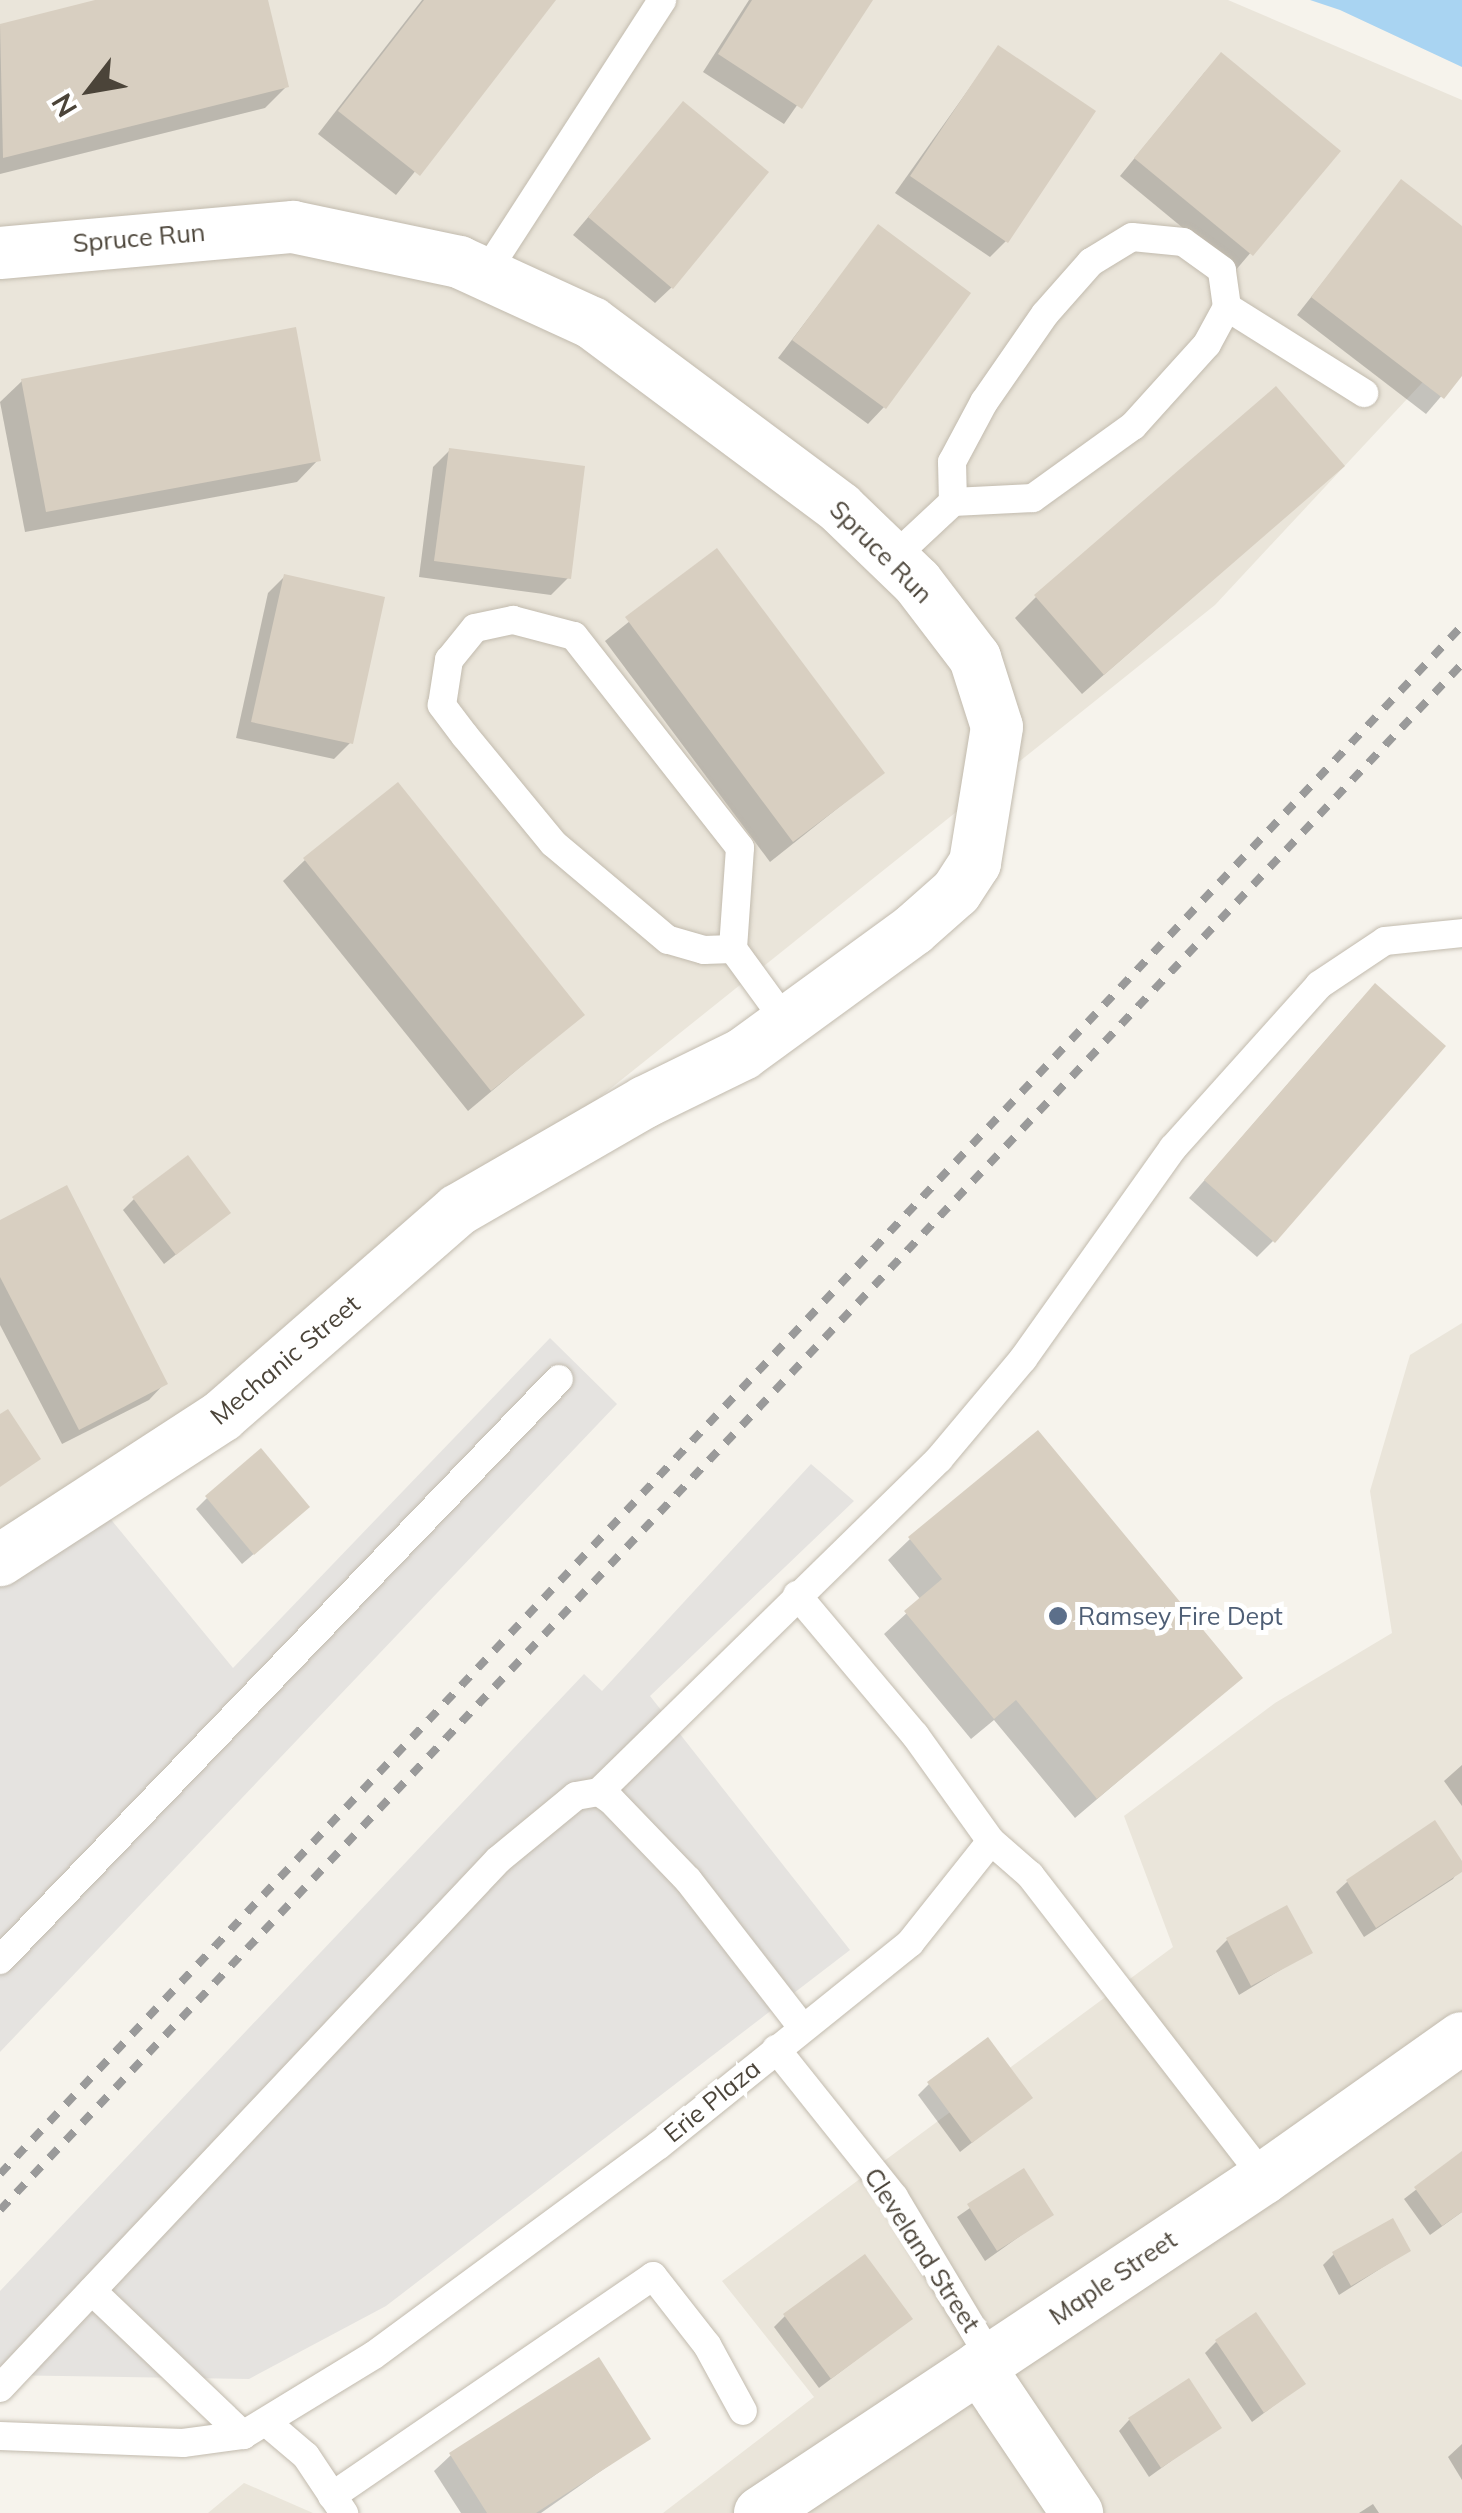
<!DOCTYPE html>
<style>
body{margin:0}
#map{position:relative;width:1462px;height:2513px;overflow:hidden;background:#f6f3ec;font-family:Mulish,sans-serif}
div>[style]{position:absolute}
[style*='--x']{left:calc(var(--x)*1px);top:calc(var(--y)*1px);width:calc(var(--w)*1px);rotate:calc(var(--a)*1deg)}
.residential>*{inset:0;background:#eae5da}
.parking>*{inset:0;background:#e5e3e0}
.water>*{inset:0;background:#a9d4f2}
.shadow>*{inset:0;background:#0003}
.building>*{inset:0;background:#d8cfc1}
.roads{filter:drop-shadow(0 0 2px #c2bbae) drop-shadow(0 0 2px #c2bbae)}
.service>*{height:28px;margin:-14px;padding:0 14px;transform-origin:14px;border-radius:14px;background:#fff}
.minor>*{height:52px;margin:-26px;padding:0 26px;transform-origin:26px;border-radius:26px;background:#fff}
.rail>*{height:8px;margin-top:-4px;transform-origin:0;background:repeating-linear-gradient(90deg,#9a9a9a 0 12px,transparent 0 24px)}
.dots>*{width:28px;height:28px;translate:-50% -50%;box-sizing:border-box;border:5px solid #fff;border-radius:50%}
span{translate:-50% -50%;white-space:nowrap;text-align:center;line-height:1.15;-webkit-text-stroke:10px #fff;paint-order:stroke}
.street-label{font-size:25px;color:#4b4439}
.service-label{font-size:25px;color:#4e5e75}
.left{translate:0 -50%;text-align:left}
.north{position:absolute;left:40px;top:40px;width:100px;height:100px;-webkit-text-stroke:8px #fff;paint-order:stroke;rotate:239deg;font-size:28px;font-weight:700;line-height:40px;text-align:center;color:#4b4439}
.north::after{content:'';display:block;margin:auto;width:35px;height:45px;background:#4b4439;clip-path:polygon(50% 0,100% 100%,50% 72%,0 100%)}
</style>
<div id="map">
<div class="residential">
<div style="clip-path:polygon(0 0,1228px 0,1462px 100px,1462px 340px,1215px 605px,465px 1205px,0 1561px)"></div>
<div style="clip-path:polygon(1462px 1323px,1462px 2513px,663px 2513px,814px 2397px,722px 2281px,1173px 1947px,1124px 1816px,1275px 1703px,1392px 1633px,1370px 1491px,1410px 1355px)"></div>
<div style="clip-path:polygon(244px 2483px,313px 2513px,208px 2513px)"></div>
</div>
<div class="parking">
<div style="clip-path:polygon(550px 1338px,617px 1404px,0 2052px,0 1582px,104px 1511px,233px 1668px)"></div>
<div style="clip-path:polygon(811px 1464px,854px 1501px,650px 1696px,850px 1950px,386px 2306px,249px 2379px,0 2375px,0 2291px,584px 1674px,602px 1691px)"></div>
</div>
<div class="water">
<div style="clip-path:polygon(1310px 0,1462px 0,1462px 67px,1340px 10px)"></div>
</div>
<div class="shadow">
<div style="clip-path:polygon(106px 0,265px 0,287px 86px,265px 108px,0 174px,0 26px)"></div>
<div style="clip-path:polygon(422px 0,553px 0,396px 195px,318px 134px)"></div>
<div style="clip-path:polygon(749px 0,870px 0,784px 124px,703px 72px)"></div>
<div style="clip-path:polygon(998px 48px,1006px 241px,990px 257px,895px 193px)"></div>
<div style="clip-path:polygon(1205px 72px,1337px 151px,1235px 271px,1120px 176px)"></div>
<div style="clip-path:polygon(683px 105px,672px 287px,655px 303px,573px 235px)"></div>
<div style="clip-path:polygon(1402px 182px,1462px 229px,1462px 372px,1426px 414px,1297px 315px)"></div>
<div style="clip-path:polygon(878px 227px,884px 407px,868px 424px,778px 358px)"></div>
<div style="clip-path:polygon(22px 381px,318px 460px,297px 482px,25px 532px,0 402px)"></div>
<div style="clip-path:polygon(450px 450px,568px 578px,551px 595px,419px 577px,433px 467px)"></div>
<div style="clip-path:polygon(1342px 466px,1082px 694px,1015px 618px,1036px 597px)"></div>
<div style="clip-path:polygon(716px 552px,882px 773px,770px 862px,605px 641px)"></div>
<div style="clip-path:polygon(284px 577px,350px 743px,334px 759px,236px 738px,268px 593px)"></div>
<div style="clip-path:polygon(305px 860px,582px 1015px,468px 1111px,283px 881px)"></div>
<div style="clip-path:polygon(1358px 1003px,1273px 1241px,1257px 1257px,1189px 1198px)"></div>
<div style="clip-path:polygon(134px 1199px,228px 1213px,164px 1264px,123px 1210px)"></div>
<div style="clip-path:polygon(0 1223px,165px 1383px,149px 1400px,62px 1444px,0 1325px)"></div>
<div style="clip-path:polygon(207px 1498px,296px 1518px,242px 1564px,196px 1509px)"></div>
<div style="clip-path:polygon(910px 1539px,1239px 1678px,1075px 1818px,994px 1720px,971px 1739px,884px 1634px,921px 1600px,888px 1560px)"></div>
<div style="clip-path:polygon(1462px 1765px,1462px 1806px,1444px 1781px)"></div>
<div style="clip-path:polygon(1462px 1865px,1453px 1879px,1364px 1937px,1336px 1892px,1347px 1882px)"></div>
<div style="clip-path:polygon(1227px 1940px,1310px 1952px,1239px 1995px,1216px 1951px)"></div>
<div style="clip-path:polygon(929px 2084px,1030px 2097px,960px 2152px,918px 2095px)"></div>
<div style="clip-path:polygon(1462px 2154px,1462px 2212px,1430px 2235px,1404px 2199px)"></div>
<div style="clip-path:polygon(1023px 2171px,1051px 2214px,985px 2261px,957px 2217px)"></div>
<div style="clip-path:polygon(1408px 2251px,1339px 2295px,1323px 2265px,1334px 2254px)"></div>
<div style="clip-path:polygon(785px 2316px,910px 2319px,819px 2388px,774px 2327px)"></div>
<div style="clip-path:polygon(1216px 2342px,1303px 2384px,1252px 2422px,1205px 2353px)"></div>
<div style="clip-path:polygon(1129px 2420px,1218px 2427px,1149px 2477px,1119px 2431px)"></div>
<div style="clip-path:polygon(648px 2438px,541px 2513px,461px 2513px,434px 2471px,451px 2455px)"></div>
<div style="clip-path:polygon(1462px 2444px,1462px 2480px,1448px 2457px)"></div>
<div style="clip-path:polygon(1373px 2504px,1379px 2513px,1359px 2513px)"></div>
</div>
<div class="building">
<div style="clip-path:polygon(95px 0,268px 0,289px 87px,3px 158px,0 24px)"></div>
<div style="clip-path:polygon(424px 0,556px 0,420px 176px,338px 111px)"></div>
<div style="clip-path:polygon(752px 0,873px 0,802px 109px,718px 54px)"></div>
<div style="clip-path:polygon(998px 45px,1096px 111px,1008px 243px,910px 176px)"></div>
<div style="clip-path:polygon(1221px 52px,1341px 151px,1253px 256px,1134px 158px)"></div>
<div style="clip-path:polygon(683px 101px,769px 172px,673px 289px,588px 217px)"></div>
<div style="clip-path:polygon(1401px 179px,1462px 226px,1462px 376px,1444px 399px,1311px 297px)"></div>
<div style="clip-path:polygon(878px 224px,971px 293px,886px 409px,792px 340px)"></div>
<div style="clip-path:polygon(296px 327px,321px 461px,46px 512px,21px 379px)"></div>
<div style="clip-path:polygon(1276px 386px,1345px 466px,1104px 675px,1034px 595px)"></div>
<div style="clip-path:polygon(449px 448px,585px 466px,571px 579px,434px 561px)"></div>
<div style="clip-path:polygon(717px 548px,885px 773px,793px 842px,625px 617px)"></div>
<div style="clip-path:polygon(284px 574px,385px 597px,353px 744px,251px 722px)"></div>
<div style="clip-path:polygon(398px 782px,585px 1015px,491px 1091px,303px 858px)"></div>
<div style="clip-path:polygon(1375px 983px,1446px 1046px,1275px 1243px,1204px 1180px)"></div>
<div style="clip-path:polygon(188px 1155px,231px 1213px,176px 1255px,132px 1197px)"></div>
<div style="clip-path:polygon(67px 1185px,168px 1384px,79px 1430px,0 1277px,0 1220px)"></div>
<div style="clip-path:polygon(8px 1409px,41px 1459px,0 1487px,0 1414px)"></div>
<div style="clip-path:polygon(1038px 1430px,1243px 1678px,1097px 1799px,1016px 1700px,994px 1719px,904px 1611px,942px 1579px,908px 1537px)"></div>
<div style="clip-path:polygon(261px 1448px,310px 1507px,254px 1555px,205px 1496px)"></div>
<div style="clip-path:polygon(1435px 1820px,1462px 1861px,1462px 1872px,1376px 1928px,1346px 1880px)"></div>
<div style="clip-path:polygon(1287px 1905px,1313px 1953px,1251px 1986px,1226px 1938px)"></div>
<div style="clip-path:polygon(988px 2037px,1033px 2098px,972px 2143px,927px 2082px)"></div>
<div style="clip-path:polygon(1462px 2151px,1462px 2212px,1442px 2226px,1414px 2187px)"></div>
<div style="clip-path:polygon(1024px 2168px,1054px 2215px,997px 2251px,967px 2204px)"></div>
<div style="clip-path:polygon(1393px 2218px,1411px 2251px,1351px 2286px,1332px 2252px)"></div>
<div style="clip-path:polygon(865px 2254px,913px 2319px,831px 2379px,783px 2314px)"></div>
<div style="clip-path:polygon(1256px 2312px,1306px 2384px,1264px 2413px,1215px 2340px)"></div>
<div style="clip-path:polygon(599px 2357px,651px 2439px,536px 2513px,487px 2513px,449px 2453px)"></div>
<div style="clip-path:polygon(1189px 2378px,1222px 2428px,1161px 2468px,1128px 2418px)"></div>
</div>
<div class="roads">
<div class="service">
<div style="--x:485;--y:274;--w:326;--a:-57.1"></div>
<div style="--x:1227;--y:307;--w:162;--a:32.1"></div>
<div style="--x:893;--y:558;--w:82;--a:-43"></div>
<div style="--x:953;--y:502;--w:80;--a:-2.9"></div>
<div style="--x:1033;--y:498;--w:123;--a:-35.8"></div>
<div style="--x:1133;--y:426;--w:110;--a:-47.9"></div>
<div style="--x:1207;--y:344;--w:42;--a:-61.6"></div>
<div style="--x:1227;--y:307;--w:37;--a:-98"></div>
<div style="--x:1222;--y:270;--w:48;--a:-144.3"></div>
<div style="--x:1183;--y:242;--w:51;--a:-174.4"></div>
<div style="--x:1132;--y:237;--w:48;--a:148.6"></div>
<div style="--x:1091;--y:262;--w:69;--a:131.5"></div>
<div style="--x:1045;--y:314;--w:107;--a:124.7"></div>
<div style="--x:984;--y:402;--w:68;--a:118.1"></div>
<div style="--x:952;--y:462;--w:40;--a:88.6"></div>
<div style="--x:733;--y:949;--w:29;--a:178"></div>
<div style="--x:704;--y:950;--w:37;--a:-164"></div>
<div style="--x:668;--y:940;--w:150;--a:-139.9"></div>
<div style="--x:553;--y:843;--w:139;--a:-129.4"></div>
<div style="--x:465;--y:736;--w:39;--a:-127"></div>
<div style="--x:442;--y:705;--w:46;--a:-81.2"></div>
<div style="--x:449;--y:660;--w:41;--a:-50.9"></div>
<div style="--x:475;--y:628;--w:39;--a:-12"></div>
<div style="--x:513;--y:620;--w:63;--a:14.7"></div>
<div style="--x:574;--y:636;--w:269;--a:51.9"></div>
<div style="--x:740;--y:848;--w:101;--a:94"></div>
<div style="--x:733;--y:949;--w:90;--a:54"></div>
<div style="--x:797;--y:1595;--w:183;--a:49.9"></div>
<div style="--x:915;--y:1735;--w:130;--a:54.4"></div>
<div style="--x:599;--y:1792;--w:476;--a:-44.4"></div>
<div style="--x:939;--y:1459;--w:131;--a:-50"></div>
<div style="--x:1023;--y:1359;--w:259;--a:-54.6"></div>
<div style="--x:1173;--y:1148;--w:219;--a:-48.1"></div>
<div style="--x:1319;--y:985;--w:79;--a:-33.7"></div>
<div style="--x:1385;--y:941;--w:77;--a:-5.9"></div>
<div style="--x:0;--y:1960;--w:806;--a:-46.11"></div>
<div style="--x:776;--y:2049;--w:189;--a:51.4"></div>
<div style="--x:894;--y:2197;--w:189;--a:59.1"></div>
<div style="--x:92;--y:2291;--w:209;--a:43.6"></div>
<div style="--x:0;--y:2388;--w:726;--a:-46.67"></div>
<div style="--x:498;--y:1860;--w:101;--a:-39.4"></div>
<div style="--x:576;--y:1796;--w:23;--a:-10"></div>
<div style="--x:599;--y:1792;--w:14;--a:34"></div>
<div style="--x:611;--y:1800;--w:111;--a:46.1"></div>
<div style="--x:688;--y:1880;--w:187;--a:52.2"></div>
<div style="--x:266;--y:2422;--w:52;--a:40.4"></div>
<div style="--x:306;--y:2456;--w:69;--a:56.3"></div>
<div style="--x:0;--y:2436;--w:183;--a:2.2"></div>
<div style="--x:183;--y:2443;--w:61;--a:-7.6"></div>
<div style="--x:243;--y:2435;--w:153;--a:-31.4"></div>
<div style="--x:374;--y:2355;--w:354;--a:-36.4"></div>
<div style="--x:659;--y:2145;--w:322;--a:-38.8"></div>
<div style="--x:910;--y:1943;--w:130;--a:-51.5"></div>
<div style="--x:991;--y:1841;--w:52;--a:41.1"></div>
<div style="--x:1030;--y:1875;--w:383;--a:52.3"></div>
<div style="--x:332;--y:2496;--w:389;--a:-34.4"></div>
<div style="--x:653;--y:2276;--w:88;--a:52"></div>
<div style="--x:707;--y:2345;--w:75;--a:61.4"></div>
</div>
<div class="minor">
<div style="--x:0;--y:253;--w:294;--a:-5.1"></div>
<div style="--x:293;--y:227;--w:170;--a:11.9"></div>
<div style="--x:459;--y:262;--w:146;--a:24.6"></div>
<div style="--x:592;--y:323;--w:309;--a:36.7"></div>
<div style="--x:840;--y:508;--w:107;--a:43.9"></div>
<div style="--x:917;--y:582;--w:96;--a:52.7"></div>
<div style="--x:975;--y:658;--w:72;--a:72.3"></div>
<div style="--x:997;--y:727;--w:138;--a:99.2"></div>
<div style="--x:975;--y:863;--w:35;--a:123"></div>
<div style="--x:956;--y:892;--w:57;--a:138.5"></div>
<div style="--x:913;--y:930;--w:210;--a:143.9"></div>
<div style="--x:743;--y:1054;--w:109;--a:153.9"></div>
<div style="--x:645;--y:1102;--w:216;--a:150"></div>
<div style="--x:458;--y:1210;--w:313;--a:138.9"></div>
<div style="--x:222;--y:1416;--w:265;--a:147"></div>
<div style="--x:979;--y:2367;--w:176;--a:56.1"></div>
<div style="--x:760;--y:2513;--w:605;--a:-33.61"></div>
<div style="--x:1264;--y:2178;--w:242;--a:-35.3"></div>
</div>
</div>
<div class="rail">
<div style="--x:0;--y:2174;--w:2129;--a:-46.64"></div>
<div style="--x:0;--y:2210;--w:2128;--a:-46.6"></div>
</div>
<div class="dots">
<div style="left:1058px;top:1616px;background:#5c6f8a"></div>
</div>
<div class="street-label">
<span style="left:139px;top:238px;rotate:-5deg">Spruce Run</span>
<span style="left:881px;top:552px;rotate:45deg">Spruce Run</span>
<span style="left:285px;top:1360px;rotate:-40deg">Mechanic Street</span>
<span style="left:712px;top:2101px;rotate:-39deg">Erie Plaza</span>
<span style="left:922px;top:2250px;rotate:57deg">Cleveland Street</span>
<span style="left:1113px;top:2278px;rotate:-34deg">Maple Street</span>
</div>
<div class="service-label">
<span class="left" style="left:1078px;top:1616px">Ramsey Fire Dept</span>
</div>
<div class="north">N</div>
</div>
